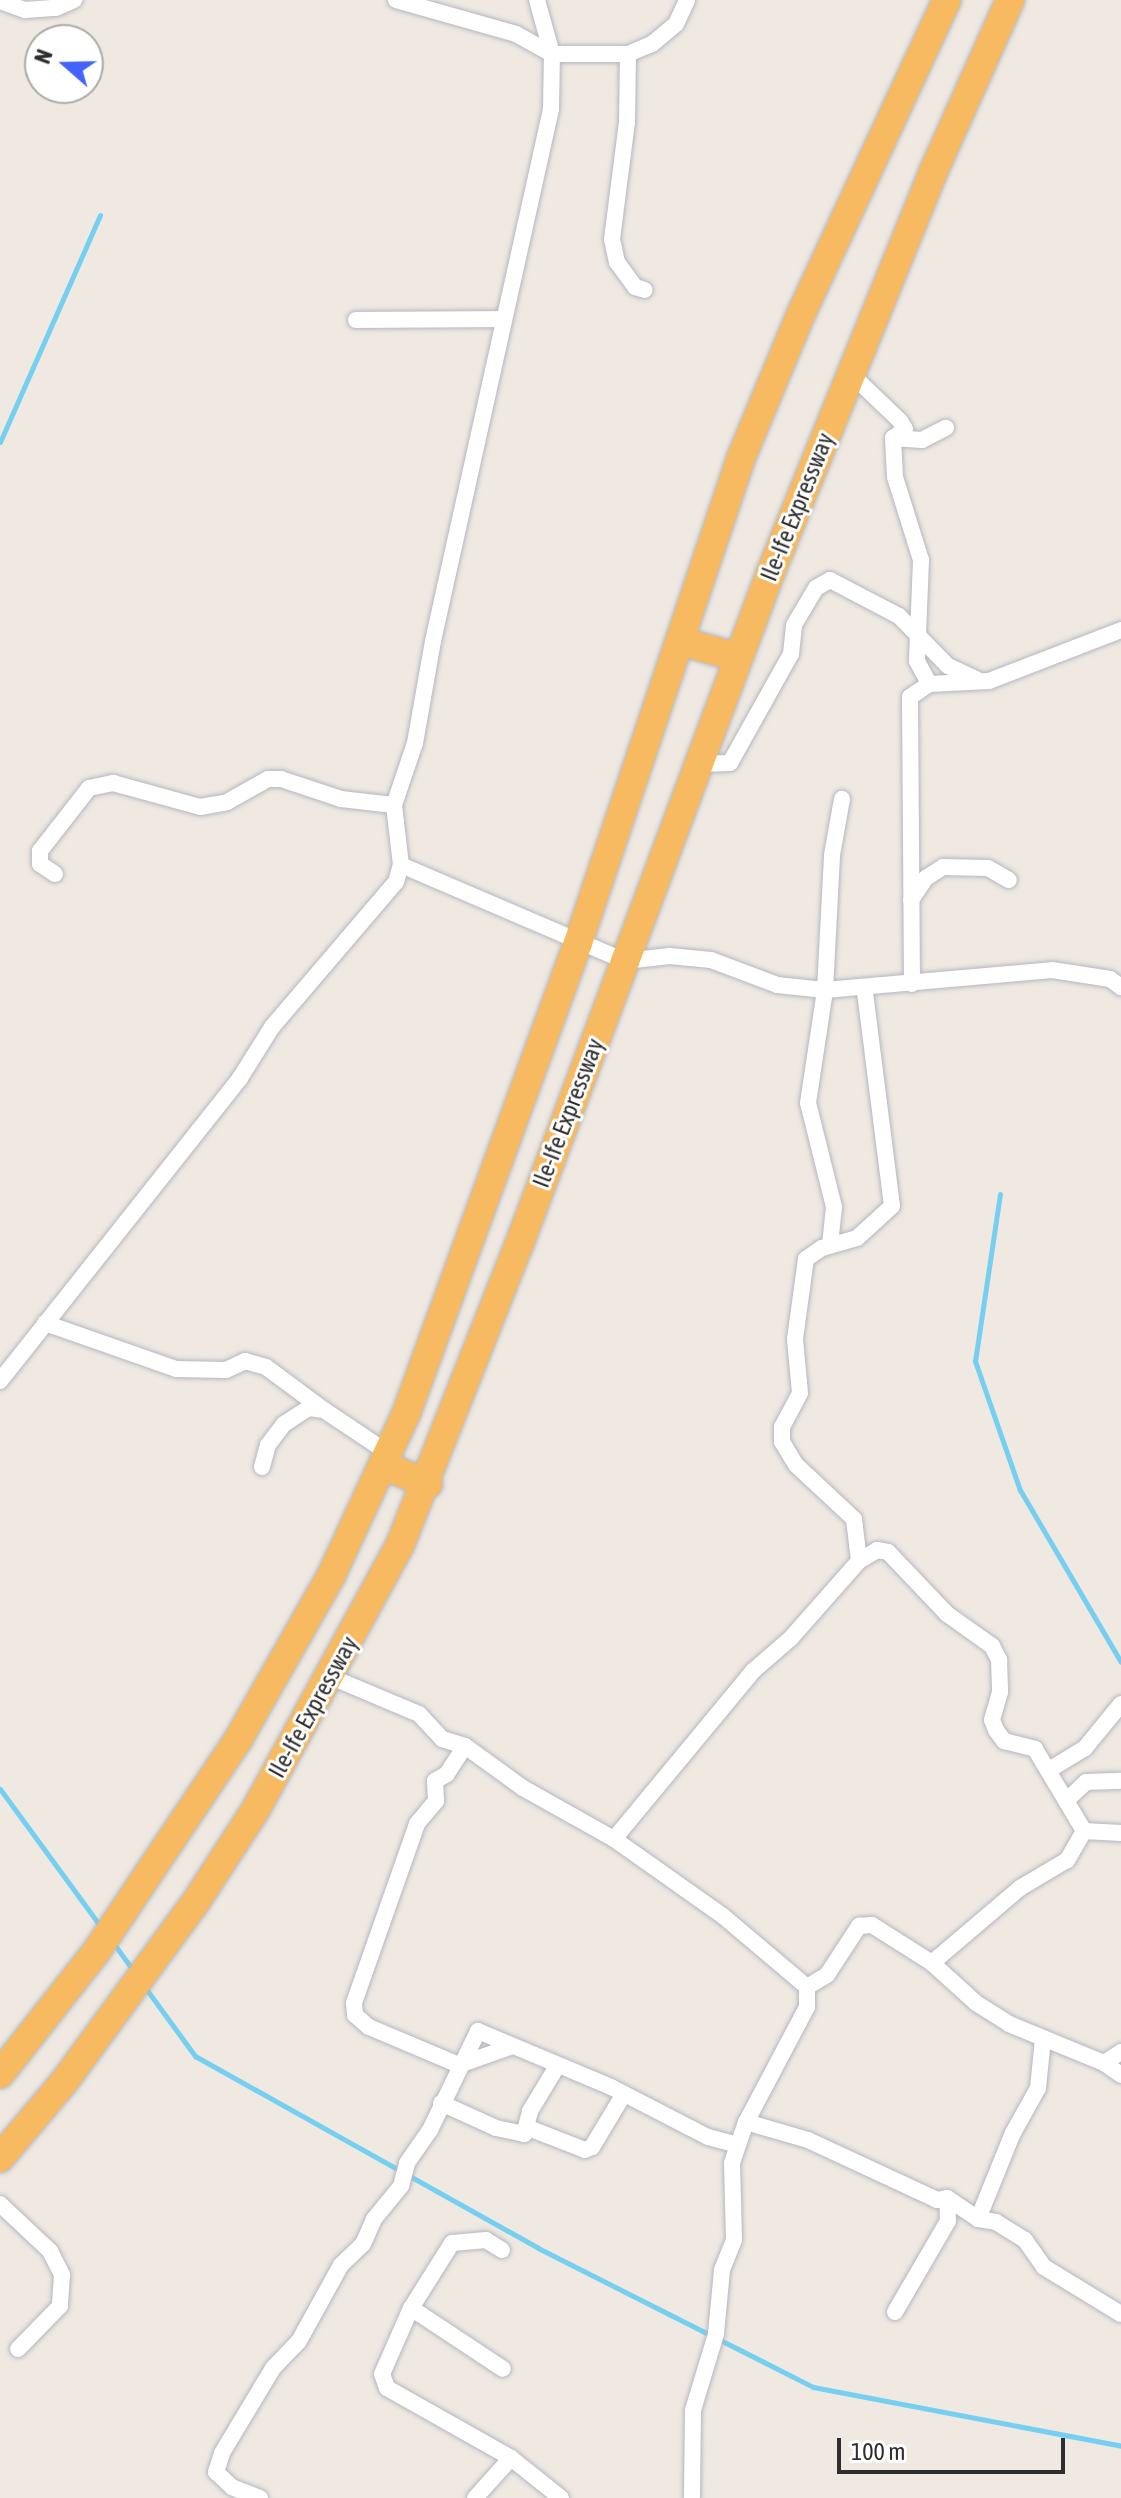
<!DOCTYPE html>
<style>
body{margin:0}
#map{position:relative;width:1121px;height:2498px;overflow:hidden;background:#efe9e1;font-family:"Asap Condensed",sans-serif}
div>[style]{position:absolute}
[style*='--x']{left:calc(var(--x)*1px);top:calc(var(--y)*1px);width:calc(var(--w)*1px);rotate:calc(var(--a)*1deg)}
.stream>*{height:5px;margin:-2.5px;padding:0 2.5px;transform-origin:2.5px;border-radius:2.5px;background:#75cff0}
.roads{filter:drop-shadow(0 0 2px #b4b7c1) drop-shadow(0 0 2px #b4b7c1)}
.minor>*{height:16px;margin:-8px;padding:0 8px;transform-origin:8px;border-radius:8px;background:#fff}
.trunk>*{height:28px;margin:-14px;padding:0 14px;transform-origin:14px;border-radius:14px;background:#f8ba60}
span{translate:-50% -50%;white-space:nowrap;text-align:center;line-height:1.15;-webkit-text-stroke:6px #fff;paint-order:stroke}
.street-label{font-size:24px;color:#2e2e2e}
.north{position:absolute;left:24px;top:24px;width:80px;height:80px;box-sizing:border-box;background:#fff;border:2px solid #ababab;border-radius:50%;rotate:290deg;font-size:22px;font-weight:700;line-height:32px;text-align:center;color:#2e2e2e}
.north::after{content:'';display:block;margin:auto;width:28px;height:36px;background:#4264fb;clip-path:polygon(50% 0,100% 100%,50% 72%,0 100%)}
.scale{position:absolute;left:837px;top:2438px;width:228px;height:36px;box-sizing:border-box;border:4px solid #2e2e2e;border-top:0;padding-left:10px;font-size:24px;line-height:28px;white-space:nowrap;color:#2e2e2e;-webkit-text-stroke:6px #fff;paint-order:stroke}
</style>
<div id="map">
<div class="stream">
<div style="--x:0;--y:442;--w:248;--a:-66.2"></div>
<div style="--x:1000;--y:1194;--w:169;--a:98.5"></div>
<div style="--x:975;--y:1361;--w:137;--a:70.8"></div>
<div style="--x:1020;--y:1490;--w:199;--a:59.6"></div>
<div style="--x:0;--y:1789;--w:171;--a:53.8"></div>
<div style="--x:114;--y:1944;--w:34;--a:54"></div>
<div style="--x:144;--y:1986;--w:87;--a:53.9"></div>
<div style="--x:195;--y:2056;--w:393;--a:29.2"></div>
<div style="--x:538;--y:2248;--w:308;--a:26.8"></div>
<div style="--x:813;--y:2387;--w:314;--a:10.8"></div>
</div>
<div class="roads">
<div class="minor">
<div style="--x:396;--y:0;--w:125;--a:15.8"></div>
<div style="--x:516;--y:34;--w:41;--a:29.1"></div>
<div style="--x:552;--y:54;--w:76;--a:0"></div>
<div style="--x:628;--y:54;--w:26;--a:-23"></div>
<div style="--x:652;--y:44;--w:31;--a:-40"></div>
<div style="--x:676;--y:24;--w:26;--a:-65"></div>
<div style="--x:0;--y:1;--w:27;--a:20"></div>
<div style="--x:25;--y:10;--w:31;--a:-4"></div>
<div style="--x:56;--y:8;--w:20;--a:-24"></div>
<div style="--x:628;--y:54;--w:68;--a:90.8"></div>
<div style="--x:627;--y:122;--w:118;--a:97.3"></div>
<div style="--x:612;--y:239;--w:24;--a:78"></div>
<div style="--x:617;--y:262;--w:31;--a:54"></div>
<div style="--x:635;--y:287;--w:10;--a:17"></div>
<div style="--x:356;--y:320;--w:148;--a:-0.4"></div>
<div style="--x:851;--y:374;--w:68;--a:43.8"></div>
<div style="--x:900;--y:421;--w:9;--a:58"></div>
<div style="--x:905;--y:429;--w:15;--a:143"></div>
<div style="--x:893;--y:438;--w:39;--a:87"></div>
<div style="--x:895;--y:477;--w:87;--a:72.6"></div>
<div style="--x:921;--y:560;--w:101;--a:92.3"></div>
<div style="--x:917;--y:661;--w:26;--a:62"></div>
<div style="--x:893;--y:438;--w:29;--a:4"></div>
<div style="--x:922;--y:440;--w:27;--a:-27"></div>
<div style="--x:699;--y:764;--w:31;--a:-2"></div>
<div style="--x:730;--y:763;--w:125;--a:-60.8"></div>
<div style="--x:791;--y:654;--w:29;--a:-84"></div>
<div style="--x:794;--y:625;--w:43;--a:-59.3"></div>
<div style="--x:816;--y:588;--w:16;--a:-30"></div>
<div style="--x:830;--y:580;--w:78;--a:27.6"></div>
<div style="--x:899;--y:616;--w:70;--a:45.6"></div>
<div style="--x:948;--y:666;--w:31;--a:25"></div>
<div style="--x:401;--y:865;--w:244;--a:23.2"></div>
<div style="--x:625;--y:961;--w:45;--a:-6.3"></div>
<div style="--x:670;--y:956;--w:41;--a:5.6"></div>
<div style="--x:711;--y:960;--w:71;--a:20.7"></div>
<div style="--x:777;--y:985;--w:48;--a:5.9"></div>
<div style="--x:825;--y:990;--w:228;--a:-5"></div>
<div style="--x:1052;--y:970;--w:59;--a:8.8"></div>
<div style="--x:1110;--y:979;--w:14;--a:36"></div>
<div style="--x:55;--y:874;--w:18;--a:-146"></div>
<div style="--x:40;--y:864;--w:13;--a:-90"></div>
<div style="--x:40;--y:851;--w:80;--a:-52.1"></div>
<div style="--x:89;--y:788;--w:25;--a:-12"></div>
<div style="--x:113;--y:783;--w:90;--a:15.4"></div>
<div style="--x:200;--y:807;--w:27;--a:-10"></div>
<div style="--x:227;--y:802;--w:47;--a:-29.3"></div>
<div style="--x:268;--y:779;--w:13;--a:0"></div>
<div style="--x:281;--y:779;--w:63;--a:18.4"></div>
<div style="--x:341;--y:799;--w:53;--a:6.5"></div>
<div style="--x:911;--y:900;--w:27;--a:-56"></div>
<div style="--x:926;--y:878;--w:20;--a:-33"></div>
<div style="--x:943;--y:867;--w:45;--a:1.3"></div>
<div style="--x:988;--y:868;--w:24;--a:30"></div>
<div style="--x:912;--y:984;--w:287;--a:-90.4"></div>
<div style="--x:910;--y:697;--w:23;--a:-34"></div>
<div style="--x:929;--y:684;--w:60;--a:-2.9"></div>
<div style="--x:989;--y:681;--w:142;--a:-21.1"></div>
<div style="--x:830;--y:1245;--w:38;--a:-84"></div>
<div style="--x:834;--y:1207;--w:107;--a:-104"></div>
<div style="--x:808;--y:1103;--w:114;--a:-81.4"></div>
<div style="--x:825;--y:990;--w:135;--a:-87"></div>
<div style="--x:832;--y:855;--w:57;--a:-79.9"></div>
<div style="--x:45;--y:1323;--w:139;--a:19.3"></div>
<div style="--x:176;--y:1369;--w:50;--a:1.1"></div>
<div style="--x:226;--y:1370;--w:21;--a:-25"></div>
<div style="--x:245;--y:1361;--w:22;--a:16"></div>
<div style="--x:266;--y:1367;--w:72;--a:36.6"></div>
<div style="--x:0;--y:1381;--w:387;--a:-51.6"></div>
<div style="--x:240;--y:1078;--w:60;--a:-57.9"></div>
<div style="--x:272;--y:1027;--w:191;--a:-49.5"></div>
<div style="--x:396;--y:882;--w:18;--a:-74"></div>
<div style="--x:401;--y:865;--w:60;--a:-96.7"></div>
<div style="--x:394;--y:805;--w:65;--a:-71.3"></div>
<div style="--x:415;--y:743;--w:104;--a:-80"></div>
<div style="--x:433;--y:641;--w:545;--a:-77.49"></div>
<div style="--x:551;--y:109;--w:55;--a:-89"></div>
<div style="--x:552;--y:54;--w:56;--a:-105.5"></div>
<div style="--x:262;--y:1467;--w:23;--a:-75"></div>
<div style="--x:268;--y:1445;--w:26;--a:-53"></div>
<div style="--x:284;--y:1424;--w:30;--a:-33"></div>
<div style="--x:309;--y:1408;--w:15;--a:8"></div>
<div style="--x:324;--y:1410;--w:77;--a:33.9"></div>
<div style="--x:859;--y:1561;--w:42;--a:-96.8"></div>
<div style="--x:854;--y:1519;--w:79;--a:-137"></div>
<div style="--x:796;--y:1465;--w:27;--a:-121"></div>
<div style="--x:782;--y:1442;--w:15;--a:-90"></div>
<div style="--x:782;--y:1427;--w:38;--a:-62"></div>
<div style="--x:800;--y:1393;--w:54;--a:-95.3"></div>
<div style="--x:795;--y:1339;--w:81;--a:-82.2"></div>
<div style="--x:806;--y:1259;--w:19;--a:-35"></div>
<div style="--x:822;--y:1248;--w:36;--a:-16"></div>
<div style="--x:857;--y:1238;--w:47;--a:-42.4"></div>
<div style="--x:892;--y:1206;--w:217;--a:-97.2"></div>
<div style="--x:331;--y:1677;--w:95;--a:22.8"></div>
<div style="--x:419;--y:1714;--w:34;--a:47"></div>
<div style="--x:442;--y:1739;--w:24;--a:17"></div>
<div style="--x:465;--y:1746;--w:72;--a:35.9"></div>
<div style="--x:523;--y:1788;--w:104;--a:29.3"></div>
<div style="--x:614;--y:1839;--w:133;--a:35.2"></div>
<div style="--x:723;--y:1916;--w:110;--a:40.2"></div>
<div style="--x:807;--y:1987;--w:20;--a:90"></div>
<div style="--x:807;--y:2007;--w:130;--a:117.9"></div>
<div style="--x:746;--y:2122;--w:43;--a:108.9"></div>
<div style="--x:732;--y:2163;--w:77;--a:88.5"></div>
<div style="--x:734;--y:2240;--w:32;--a:112"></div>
<div style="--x:722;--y:2270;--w:64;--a:95.4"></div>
<div style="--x:716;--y:2334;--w:79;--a:106.8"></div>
<div style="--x:693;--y:2410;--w:88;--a:90.7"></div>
<div style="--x:465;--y:1746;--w:33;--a:123"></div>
<div style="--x:447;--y:1774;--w:14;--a:150"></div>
<div style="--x:435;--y:1781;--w:20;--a:87"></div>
<div style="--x:436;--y:1801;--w:30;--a:130"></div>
<div style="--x:417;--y:1824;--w:190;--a:109.4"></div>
<div style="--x:354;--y:2003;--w:12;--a:85"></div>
<div style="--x:355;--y:2015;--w:18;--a:41"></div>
<div style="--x:369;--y:2027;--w:98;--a:22.9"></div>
<div style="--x:459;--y:2065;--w:54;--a:-19.4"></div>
<div style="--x:1049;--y:1770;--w:42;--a:-31.4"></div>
<div style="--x:1085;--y:1748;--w:57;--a:-50.7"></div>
<div style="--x:1068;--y:1799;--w:25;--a:-43"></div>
<div style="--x:1086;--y:1782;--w:35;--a:-2"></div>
<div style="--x:1084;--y:1831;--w:37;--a:3"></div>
<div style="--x:614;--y:1839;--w:218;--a:-50.4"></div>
<div style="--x:753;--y:1671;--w:50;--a:-41"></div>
<div style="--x:791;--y:1638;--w:103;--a:-48.6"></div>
<div style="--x:859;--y:1561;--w:21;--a:-31"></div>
<div style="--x:877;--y:1550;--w:11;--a:10"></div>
<div style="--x:888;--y:1552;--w:86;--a:46.4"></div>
<div style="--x:947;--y:1614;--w:55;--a:35.4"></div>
<div style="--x:992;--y:1646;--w:16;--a:63"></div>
<div style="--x:999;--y:1660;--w:32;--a:88"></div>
<div style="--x:1000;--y:1692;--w:29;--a:106"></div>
<div style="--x:992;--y:1720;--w:11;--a:68"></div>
<div style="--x:996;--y:1730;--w:14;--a:54"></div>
<div style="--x:1004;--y:1741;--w:32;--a:14"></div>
<div style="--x:1035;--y:1749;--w:96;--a:59.1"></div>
<div style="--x:1084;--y:1831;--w:34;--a:120"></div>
<div style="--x:1067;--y:1860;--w:55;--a:149.2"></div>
<div style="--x:1020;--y:1888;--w:116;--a:139.6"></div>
<div style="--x:807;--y:1987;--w:23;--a:-31"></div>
<div style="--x:827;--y:1975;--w:59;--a:-56.9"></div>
<div style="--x:859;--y:1926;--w:13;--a:-4"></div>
<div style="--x:872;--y:1925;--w:71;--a:32.3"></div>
<div style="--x:932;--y:1963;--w:59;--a:42.3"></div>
<div style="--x:976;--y:2003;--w:39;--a:32"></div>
<div style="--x:1009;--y:2024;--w:103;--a:22.3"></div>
<div style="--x:1104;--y:2063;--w:20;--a:-33"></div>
<div style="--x:1104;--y:2063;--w:21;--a:35"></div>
<div style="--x:441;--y:2103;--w:60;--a:24.4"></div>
<div style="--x:496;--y:2128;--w:29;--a:12"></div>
<div style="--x:524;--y:2134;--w:24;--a:-75"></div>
<div style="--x:530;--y:2111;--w:50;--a:-58.8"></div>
<div style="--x:746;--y:2122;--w:65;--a:16.2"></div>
<div style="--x:808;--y:2140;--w:142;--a:24.9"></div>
<div style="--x:937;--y:2200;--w:10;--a:-11"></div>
<div style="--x:947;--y:2198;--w:37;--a:34"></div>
<div style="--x:978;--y:2219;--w:18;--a:9"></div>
<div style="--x:996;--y:2222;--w:34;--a:32"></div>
<div style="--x:1025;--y:2240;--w:33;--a:55"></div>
<div style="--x:1044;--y:2267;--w:90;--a:31.4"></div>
<div style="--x:526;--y:2127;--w:63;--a:21.3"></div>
<div style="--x:585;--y:2150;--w:8;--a:-23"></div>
<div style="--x:592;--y:2147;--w:62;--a:-58.9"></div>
<div style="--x:0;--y:2204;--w:69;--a:43.2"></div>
<div style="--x:50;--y:2251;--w:27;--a:63"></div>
<div style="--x:62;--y:2275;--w:31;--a:94"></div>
<div style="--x:60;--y:2306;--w:60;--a:134.3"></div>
<div style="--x:978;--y:2219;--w:93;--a:-67.9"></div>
<div style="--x:1013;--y:2133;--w:51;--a:-60.9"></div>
<div style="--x:1038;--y:2088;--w:49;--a:-84.2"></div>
<div style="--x:502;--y:2250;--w:19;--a:-148"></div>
<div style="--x:486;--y:2240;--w:34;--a:175"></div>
<div style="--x:452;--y:2243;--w:77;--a:122.2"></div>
<div style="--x:411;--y:2308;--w:72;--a:113.7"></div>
<div style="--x:382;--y:2374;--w:15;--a:70"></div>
<div style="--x:387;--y:2388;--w:142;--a:29.4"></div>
<div style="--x:511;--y:2458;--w:64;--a:38.7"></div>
<div style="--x:411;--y:2308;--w:110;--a:33.5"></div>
<div style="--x:895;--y:2312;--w:105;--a:-59.8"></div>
<div style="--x:948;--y:2221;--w:23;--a:-92"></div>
<div style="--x:260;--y:2498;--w:30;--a:-159"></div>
<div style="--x:232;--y:2487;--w:22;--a:-137"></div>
<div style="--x:216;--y:2472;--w:20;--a:-72"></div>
<div style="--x:222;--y:2453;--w:99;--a:-59"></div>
<div style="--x:273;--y:2368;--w:37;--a:-46"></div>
<div style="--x:299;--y:2341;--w:87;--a:-61.1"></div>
<div style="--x:341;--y:2265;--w:30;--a:-44"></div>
<div style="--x:363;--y:2244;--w:27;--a:-66"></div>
<div style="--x:374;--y:2219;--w:43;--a:-50.7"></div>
<div style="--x:401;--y:2186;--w:24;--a:-75"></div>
<div style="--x:407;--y:2163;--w:40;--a:-55.1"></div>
<div style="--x:430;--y:2130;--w:110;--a:-64.1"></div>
<div style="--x:478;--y:2031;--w:144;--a:22.8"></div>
<div style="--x:611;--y:2087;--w:109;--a:27.3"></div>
<div style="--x:708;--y:2137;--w:31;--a:15"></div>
<div style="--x:475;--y:2498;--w:54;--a:-48"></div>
</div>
<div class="trunk">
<div style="--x:683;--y:642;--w:56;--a:15.5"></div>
<div style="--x:383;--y:1465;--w:49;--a:22.9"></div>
<div style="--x:0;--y:2074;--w:155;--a:-51.8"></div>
<div style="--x:96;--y:1952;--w:257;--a:-56.2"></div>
<div style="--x:239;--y:1738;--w:186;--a:-60.4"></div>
<div style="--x:331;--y:1576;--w:179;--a:-65.2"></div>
<div style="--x:406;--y:1414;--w:501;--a:-69.94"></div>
<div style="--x:578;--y:943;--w:512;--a:-71.42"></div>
<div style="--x:741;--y:458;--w:156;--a:-67.4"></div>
<div style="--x:801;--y:314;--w:346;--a:-65.1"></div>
<div style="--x:0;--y:2158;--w:99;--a:-49.9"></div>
<div style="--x:64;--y:2082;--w:222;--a:-53.8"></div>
<div style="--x:195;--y:1903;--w:112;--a:-57"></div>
<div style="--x:256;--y:1809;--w:301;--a:-61.4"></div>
<div style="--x:400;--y:1545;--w:323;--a:-68.4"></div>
<div style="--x:519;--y:1245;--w:716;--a:-69.49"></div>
<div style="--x:770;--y:574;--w:438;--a:-67.9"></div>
<div style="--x:935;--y:168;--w:184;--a:-65.9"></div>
</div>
</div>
<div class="street-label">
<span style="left:797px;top:507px;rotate:-68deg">Ile-Ife Expressway</span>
<span style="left:568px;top:1113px;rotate:-69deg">Ile-Ife Expressway</span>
<span style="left:313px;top:1707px;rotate:-61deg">Ile-Ife Expressway</span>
</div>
<div class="north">N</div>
<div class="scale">100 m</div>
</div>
